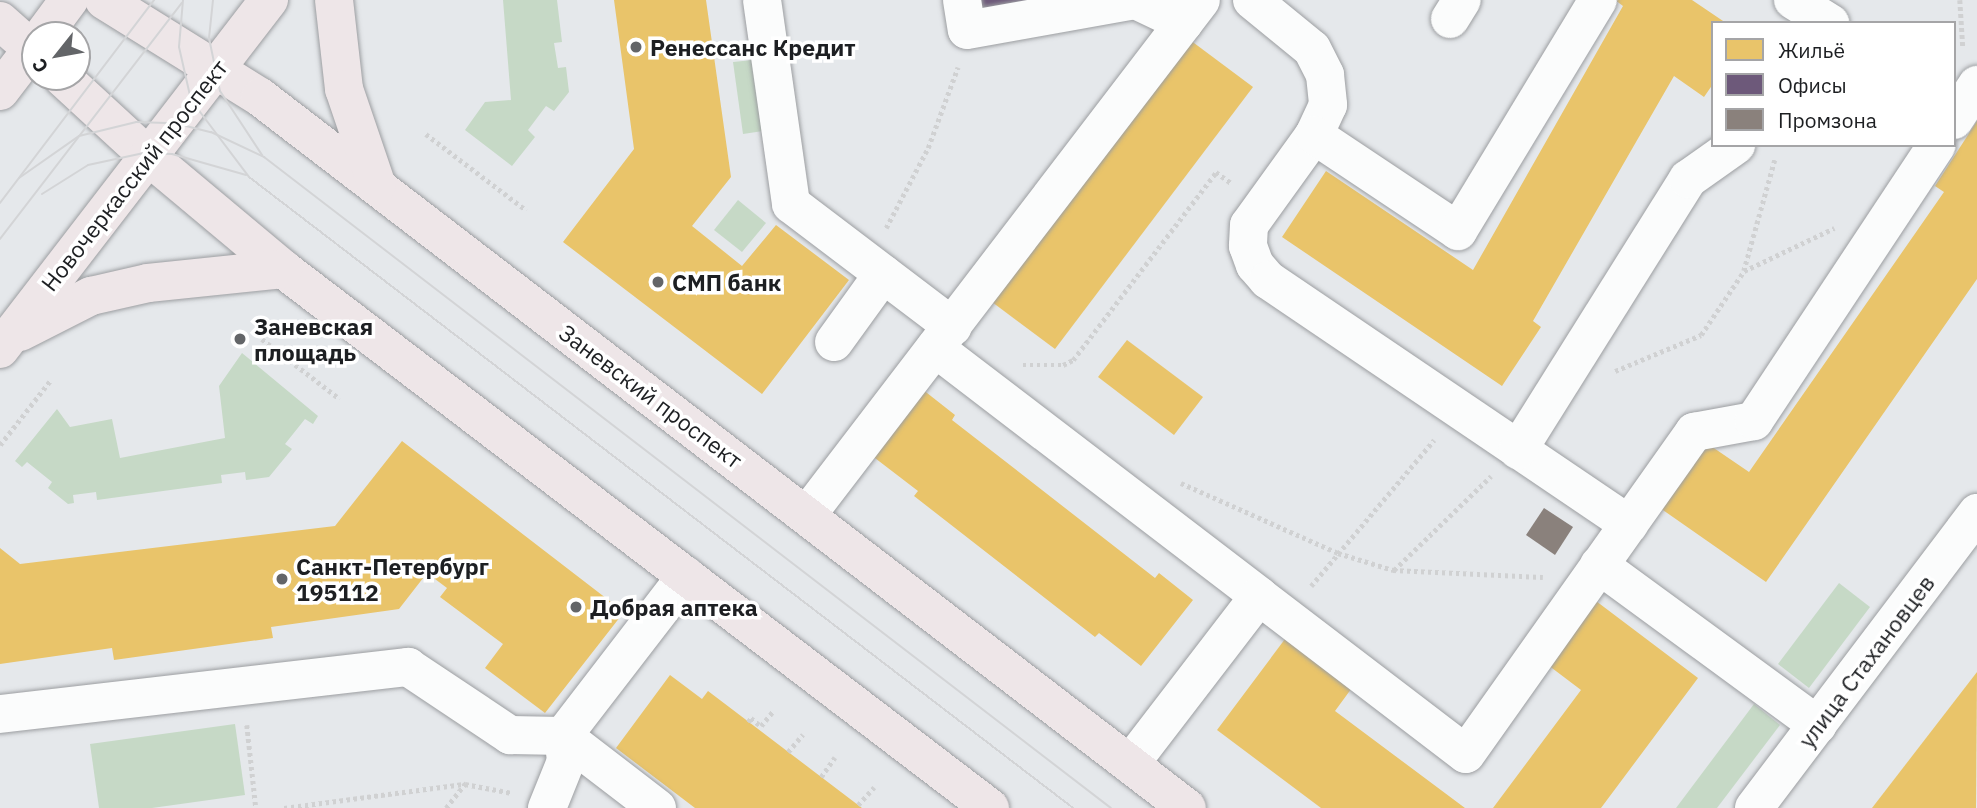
<!DOCTYPE html>
<meta charset="utf-8">
<style>
body{margin:0}
#map{position:relative;width:1977px;height:808px;overflow:hidden;background:#e5e8eb;font-family:"IBM Plex Sans",sans-serif}
div>[style]{position:absolute}
[style*='--x']{left:calc(var(--x)*1px);top:calc(var(--y)*1px);width:calc(var(--w)*1px);rotate:calc(var(--a)*1deg)}
.green>*{inset:0;background:#c6d9c6}
.homes>*{inset:0;background:#e9c46a}
.offices>*{inset:0;background:#6d597a}
.industry>*{inset:0;background:#8a817c}
.path>*{height:4.5px;margin-top:-2.25px;transform-origin:0;background:repeating-linear-gradient(90deg,#d0d1d2 0 3.5px,transparent 0 7px)}
.roads{filter:drop-shadow(0 0 2px #9c9ea1) drop-shadow(0 0 2px #9c9ea1)}
.minor>*{height:38px;margin:-19px;padding:0 19px;transform-origin:19px;border-radius:19px;background:#fbfcfc}
.major>*{height:38px;margin:-19px;padding:0 19px;transform-origin:19px;border-radius:19px;background:#eee6e8}
.tram>*{height:2px;margin:-1px;padding:0 1px;transform-origin:1px;border-radius:1px;background:#d3d4d6}
.dots>*{width:19px;height:19px;translate:-50% -50%;box-sizing:border-box;border:4px solid #fff;border-radius:50%}
span{translate:-50% -50%;white-space:nowrap;text-align:center;line-height:1.15;-webkit-text-stroke:7px #fff;paint-order:stroke}
.poi-label{font-size:23px;color:#1d1f22;font-weight:700}
.left{translate:0 -50%;text-align:left}
.street-label{font-size:23px;color:#1d1f22}
.legend{position:absolute;left:1711px;top:21px;width:245px;height:126px;box-sizing:border-box;background:#fff;border:2px solid #a5a5a7;margin:0;padding:9px 12px;list-style:none;font-size:21px;color:#1d1f22}
.legend li{display:flex;align-items:center;gap:14px;height:35px}
.legend b{width:35px;border:2px solid #a5a5a7}
.north{position:absolute;left:21px;top:21px;width:70px;height:70px;box-sizing:border-box;background:#fff;border:2px solid #a5a5a7;border-radius:50%;rotate:239deg;font-size:19px;font-weight:700;line-height:28px;text-align:center;color:#1d1f22}
.north::after{content:'';display:block;margin:auto;width:24px;height:32px;background:#636568;clip-path:polygon(50% 0,100% 100%,50% 72%,0 100%)}
</style>
<div id="map">
<div class="green">
<div style="clip-path:polygon(503px 0,557px 0,562px 42px,554px 43px,558px 68px,566px 67px,569px 92px,554px 111px,546px 106px,528px 130px,535px 137px,512px 166px,465px 130px,485px 102px,511px 100px)"></div>
<div style="clip-path:polygon(753px 60px,763px 131px,743px 134px,733px 62px)"></div>
<div style="clip-path:polygon(738px 200px,766px 223px,742px 252px,714px 230px)"></div>
<div style="clip-path:polygon(242px 353px,318px 416px,313px 424px,305px 419px,285px 444px,292px 449px,269px 477px,246px 480px,245px 472px,221px 475px,222px 483px,97px 500px,96px 492px,73px 495px,74px 503px,68px 504px,48px 488px,52px 482px,27px 462px,22px 467px,15px 461px,57px 409px,70px 427px,112px 419px,120px 458px,225px 438px,219px 386px)"></div>
<div style="clip-path:polygon(1839px 583px,1870px 607px,1809px 688px,1778px 664px)"></div>
<div style="clip-path:polygon(1754px 704px,1780px 725px,1717px 808px,1676px 808px)"></div>
<div style="clip-path:polygon(235px 724px,245px 795px,152px 808px,99px 808px,90px 744px)"></div>
</div>
<div class="homes">
<div style="clip-path:polygon(614px 0,706px 0,731px 177px,692px 226px,742px 266px,776px 225px,849px 280px,762px 394px,563px 242px,634px 149px)"></div>
<div style="clip-path:polygon(1615px 0,1692px 0,1726px 23px,1713px 23px,1713px 84px,1704px 97px,1674px 76px,1533px 321px,1541px 327px,1502px 386px,1282px 237px,1326px 171px,1473px 270px,1623px 6px)"></div>
<div style="clip-path:polygon(1190px 40px,1253px 87px,1055px 349px,992px 302px)"></div>
<div style="clip-path:polygon(1977px 121px,1977px 279px,1766px 582px,1660px 508px,1705px 442px,1749px 472px,1944px 192px,1935px 186px)"></div>
<div style="clip-path:polygon(1127px 340px,1203px 397px,1174px 435px,1098px 377px)"></div>
<div style="clip-path:polygon(922px 389px,955px 415px,952px 420px,1155px 578px,1159px 573px,1193px 600px,1141px 666px,1099px 633px,1095px 637px,914px 496px,918px 491px,871px 455px)"></div>
<div style="clip-path:polygon(402px 441px,624px 612px,545px 713px,485px 668px,503px 644px,440px 597px,447px 588px,427px 573px,399px 609px,271px 627px,273px 638px,114px 660px,112px 648px,0 664px,0 548px,20px 564px,335px 526px)"></div>
<div style="clip-path:polygon(1592px 598px,1698px 678px,1601px 808px,1493px 808px,1581px 690px,1544px 662px)"></div>
<div style="clip-path:polygon(1291px 631px,1357px 681px,1335px 711px,1465px 808px,1321px 808px,1217px 730px)"></div>
<div style="clip-path:polygon(1977px 672px,1976px 808px,1872px 808px)"></div>
<div style="clip-path:polygon(670px 675px,702px 699px,708px 691px,862px 808px,695px 808px,616px 748px)"></div>
</div>
<div class="offices">
<div style="clip-path:polygon(978px 0,1056px 0,981px 16px)"></div>
</div>
<div class="industry">
<div style="clip-path:polygon(1544px 508px,1573px 527px,1555px 555px,1526px 535px)"></div>
</div>
<div class="path">
<div style="--x:1960;--y:0;--w:48;--a:86.4"></div>
<div style="--x:426;--y:134;--w:126;--a:37.2"></div>
<div style="--x:1775;--y:160;--w:115;--a:105.6"></div>
<div style="--x:1744;--y:271;--w:100;--a:-25.5"></div>
<div style="--x:886;--y:228;--w:90;--a:-62.3"></div>
<div style="--x:928;--y:148;--w:86;--a:-69.7"></div>
<div style="--x:262;--y:339;--w:98;--a:37.6"></div>
<div style="--x:1023;--y:365;--w:40;--a:0"></div>
<div style="--x:1063;--y:365;--w:11;--a:-27"></div>
<div style="--x:1073;--y:360;--w:236;--a:-52.7"></div>
<div style="--x:1216;--y:172;--w:19;--a:36"></div>
<div style="--x:1615;--y:371;--w:93;--a:-22.7"></div>
<div style="--x:1701;--y:335;--w:77;--a:-56.1"></div>
<div style="--x:0;--y:445;--w:81;--a:-52"></div>
<div style="--x:1181;--y:483;--w:172;--a:24"></div>
<div style="--x:1338;--y:553;--w:58;--a:17.2"></div>
<div style="--x:1393;--y:570;--w:150;--a:2.7"></div>
<div style="--x:1394;--y:570;--w:135;--a:-44.1"></div>
<div style="--x:1311;--y:586;--w:191;--a:-49.9"></div>
<div style="--x:748;--y:722;--w:5;--a:-53"></div>
<div style="--x:751;--y:718;--w:13;--a:39"></div>
<div style="--x:761;--y:726;--w:19;--a:-51"></div>
<div style="--x:247;--y:725;--w:83;--a:83.8"></div>
<div style="--x:788;--y:752;--w:23;--a:-50"></div>
<div style="--x:821;--y:777;--w:24;--a:-55"></div>
<div style="--x:858;--y:805;--w:24;--a:-48"></div>
<div style="--x:284;--y:808;--w:183;--a:-7.6"></div>
<div style="--x:446;--y:808;--w:31;--a:-52"></div>
<div style="--x:465;--y:784;--w:48;--a:10.8"></div>
</div>
<div class="roads">
<div class="minor">
<div style="--x:762;--y:0;--w:206;--a:81.9"></div>
<div style="--x:791;--y:204;--w:203;--a:37.2"></div>
<div style="--x:962;--y:0;--w:30;--a:81"></div>
<div style="--x:967;--y:30;--w:172;--a:-10.1"></div>
<div style="--x:1136;--y:0;--w:53;--a:25.6"></div>
<div style="--x:1252;--y:0;--w:77;--a:39.2"></div>
<div style="--x:1312;--y:49;--w:29;--a:63"></div>
<div style="--x:1325;--y:75;--w:30;--a:84"></div>
<div style="--x:1328;--y:105;--w:33;--a:115"></div>
<div style="--x:1314;--y:135;--w:111;--a:125.8"></div>
<div style="--x:1249;--y:225;--w:21;--a:93"></div>
<div style="--x:1248;--y:246;--w:20;--a:70"></div>
<div style="--x:1255;--y:265;--w:20;--a:49"></div>
<div style="--x:1268;--y:280;--w:436;--a:34.1"></div>
<div style="--x:1793;--y:0;--w:44;--a:31.9"></div>
<div style="--x:1450;--y:19;--w:22;--a:-58"></div>
<div style="--x:1954;--y:120;--w:42;--a:-56.7"></div>
<div style="--x:1314;--y:135;--w:173;--a:33.7"></div>
<div style="--x:1458;--y:231;--w:270;--a:-58.8"></div>
<div style="--x:834;--y:342;--w:84;--a:-54.2"></div>
<div style="--x:935;--y:348;--w:408;--a:37.4"></div>
<div style="--x:1259;--y:596;--w:212;--a:127.5"></div>
<div style="--x:1518;--y:450;--w:320;--a:-57.9"></div>
<div style="--x:1688;--y:179;--w:59;--a:-35.3"></div>
<div style="--x:807;--y:515;--w:648;--a:-52.58"></div>
<div style="--x:1599;--y:565;--w:271;--a:36.2"></div>
<div style="--x:1259;--y:596;--w:260;--a:37.4"></div>
<div style="--x:1466;--y:754;--w:395;--a:-54.7"></div>
<div style="--x:1694;--y:432;--w:61;--a:-10.4"></div>
<div style="--x:1754;--y:421;--w:331;--a:-56.5"></div>
<div style="--x:0;--y:714;--w:411;--a:-6.6"></div>
<div style="--x:408;--y:667;--w:123;--a:33.7"></div>
<div style="--x:510;--y:735;--w:53;--a:1.1"></div>
<div style="--x:563;--y:736;--w:25;--a:83"></div>
<div style="--x:566;--y:761;--w:51;--a:112"></div>
<div style="--x:657;--y:808;--w:118;--a:-142.5"></div>
<div style="--x:563;--y:736;--w:202;--a:-52.4"></div>
<div style="--x:1754;--y:808;--w:370;--a:-52.9"></div>
</div>
<div class="major">
<div style="--x:104;--y:0;--w:184;--a:31.9"></div>
<div style="--x:260;--y:97;--w:1168;--a:37.49"></div>
<div style="--x:334;--y:0;--w:90;--a:83.6"></div>
<div style="--x:344;--y:89;--w:102;--a:71.2"></div>
<div style="--x:0;--y:21;--w:47;--a:41.5"></div>
<div style="--x:43;--y:35;--w:44;--a:-53.4"></div>
<div style="--x:62;--y:77;--w:117;--a:42.6"></div>
<div style="--x:148;--y:156;--w:176;--a:39.9"></div>
<div style="--x:283;--y:269;--w:889;--a:37.32"></div>
<div style="--x:0;--y:91;--w:58;--a:-52.7"></div>
<div style="--x:20;--y:332;--w:80;--a:-26.9"></div>
<div style="--x:91;--y:296;--w:58;--a:-12.8"></div>
<div style="--x:148;--y:283;--w:136;--a:-5.9"></div>
<div style="--x:0;--y:349;--w:441;--a:-52.4"></div>
</div>
</div>
<div class="tram">
<div style="--x:183;--y:0;--w:47;--a:94.9"></div>
<div style="--x:179;--y:47;--w:54;--a:77.2"></div>
<div style="--x:191;--y:100;--w:96;--a:53"></div>
<div style="--x:249;--y:177;--w:1038;--a:37.44"></div>
<div style="--x:213;--y:0;--w:38;--a:96"></div>
<div style="--x:209;--y:38;--w:54;--a:78.3"></div>
<div style="--x:220;--y:91;--w:77;--a:56.7"></div>
<div style="--x:19;--y:178;--w:73;--a:-35"></div>
<div style="--x:79;--y:136;--w:59;--a:-13.8"></div>
<div style="--x:136;--y:122;--w:38;--a:2"></div>
<div style="--x:174;--y:123;--w:38;--a:14"></div>
<div style="--x:211;--y:132;--w:59;--a:25.3"></div>
<div style="--x:264;--y:157;--w:1068;--a:37.55"></div>
<div style="--x:42;--y:194;--w:54;--a:-32.2"></div>
<div style="--x:88;--y:165;--w:57;--a:-12.1"></div>
<div style="--x:144;--y:153;--w:28;--a:2"></div>
<div style="--x:172;--y:154;--w:77;--a:15.8"></div>
<div style="--x:0;--y:203;--w:255;--a:-52.8"></div>
<div style="--x:0;--y:239;--w:298;--a:-52.4"></div>
</div>
<div class="dots">
<div style="left:636px;top:47px;background:#636568"></div>
<div style="left:658px;top:282px;background:#636568"></div>
<div style="left:240px;top:339px;background:#636568"></div>
<div style="left:282px;top:579px;background:#636568"></div>
<div style="left:576px;top:607px;background:#636568"></div>
</div>
<div class="poi-label">
<span class="left" style="left:650px;top:47px">Ренессанс Кредит</span>
<span class="left" style="left:672px;top:282px">СМП банк</span>
<span class="left" style="left:254px;top:339px">Заневская<br>площадь</span>
<span class="left" style="left:296px;top:579px">Санкт-Петербург<br>195112</span>
<span class="left" style="left:590px;top:607px">Добрая аптека</span>
</div>
<div class="street-label">
<span style="left:134px;top:175px;rotate:-52deg">Новочеркасский проспект</span>
<span style="left:651px;top:396px;rotate:37deg">Заневский проспект</span>
<span style="left:1866px;top:661px;rotate:-53deg">улица Стахановцев</span>
</div>
<ul class="legend">
<li><b style="height:19px;background:#e9c46a"></b>Жильё</li>
<li><b style="height:19px;background:#6d597a"></b>Офисы</li>
<li><b style="height:19px;background:#8a817c"></b>Промзона</li>
</ul>
<div class="north">С</div>
</div>
